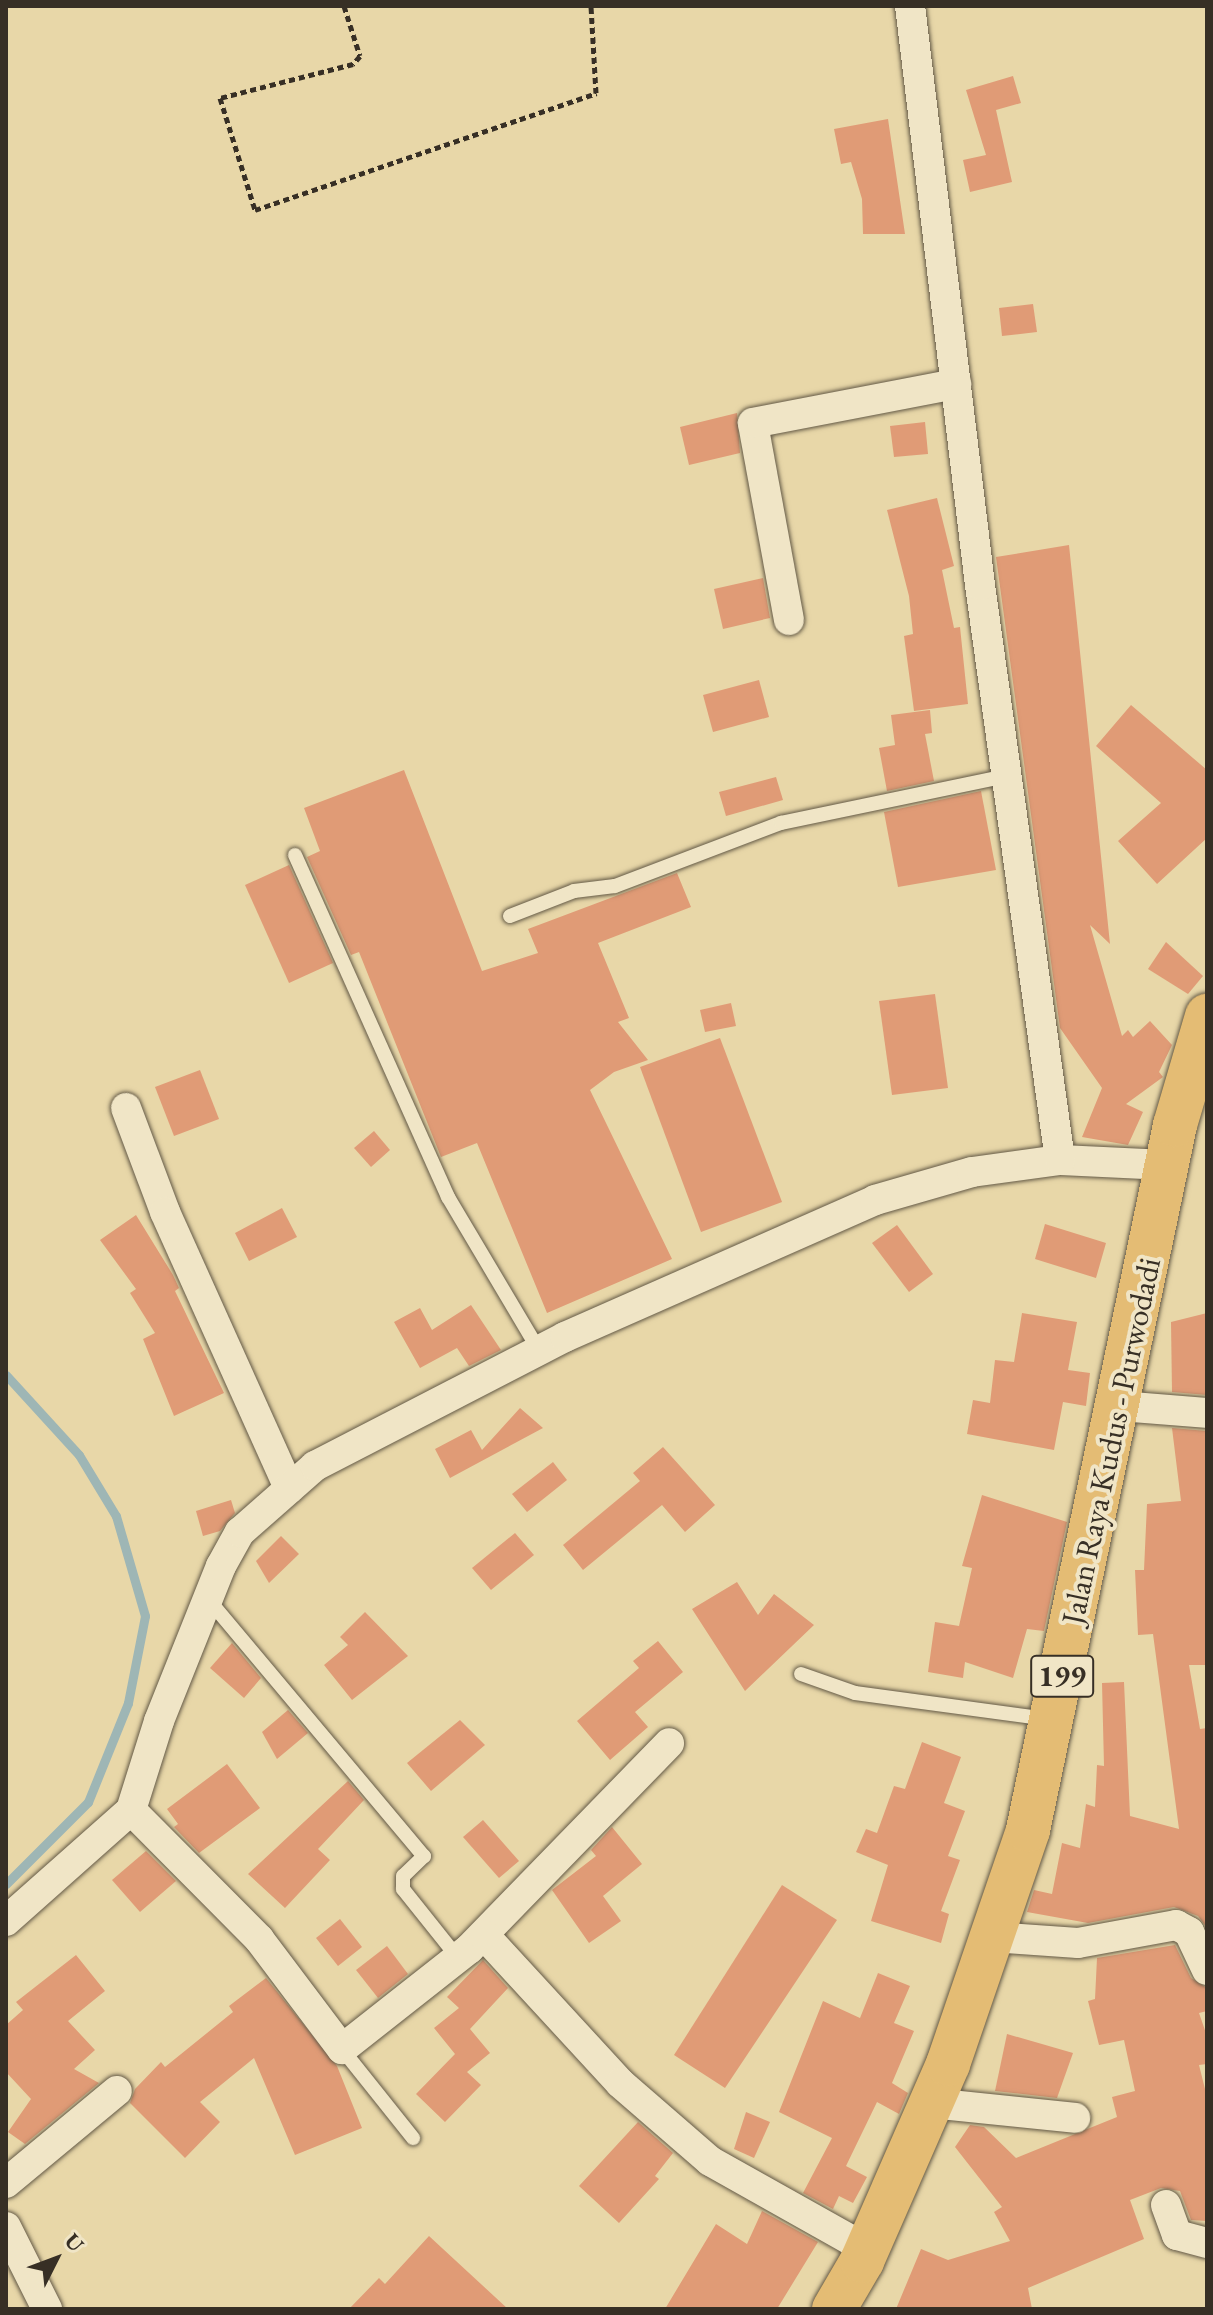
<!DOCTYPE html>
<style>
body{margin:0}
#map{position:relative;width:1213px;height:2315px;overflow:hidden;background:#e8d7a8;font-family:"EB Garamond",serif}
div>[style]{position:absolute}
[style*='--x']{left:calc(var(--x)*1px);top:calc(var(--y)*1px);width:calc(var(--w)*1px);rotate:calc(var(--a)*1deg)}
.stream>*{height:9px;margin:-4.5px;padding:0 4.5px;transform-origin:4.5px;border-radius:4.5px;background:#9eb6b5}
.building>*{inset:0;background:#e09b76}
.path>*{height:5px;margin-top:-2.5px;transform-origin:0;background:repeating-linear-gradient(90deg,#372f25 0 6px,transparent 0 10px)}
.roads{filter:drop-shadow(0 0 2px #635946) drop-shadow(0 0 2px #635946)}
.lane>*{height:14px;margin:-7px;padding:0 7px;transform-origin:7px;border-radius:7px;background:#f0e5c6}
.street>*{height:30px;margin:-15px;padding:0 15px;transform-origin:15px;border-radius:15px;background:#f0e5c6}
.primary>*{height:44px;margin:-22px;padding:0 22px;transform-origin:22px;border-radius:22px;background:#e4bc74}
span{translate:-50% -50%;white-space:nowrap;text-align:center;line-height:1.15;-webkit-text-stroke:8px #f0e5c6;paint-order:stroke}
.shield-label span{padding:2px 6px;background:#f0e5c6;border:2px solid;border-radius:6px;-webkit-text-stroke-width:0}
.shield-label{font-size:30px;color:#372f25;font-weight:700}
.street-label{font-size:32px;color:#372f25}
.frame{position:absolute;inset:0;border:8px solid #372f25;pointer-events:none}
.north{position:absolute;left:16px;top:2219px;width:80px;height:80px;-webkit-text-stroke:6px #f0e5c6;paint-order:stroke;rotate:48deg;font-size:22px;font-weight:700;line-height:32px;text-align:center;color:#372f25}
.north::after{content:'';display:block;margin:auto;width:28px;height:36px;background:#372f25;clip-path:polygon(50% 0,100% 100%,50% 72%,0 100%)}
</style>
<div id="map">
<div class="stream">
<div style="--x:6;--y:1375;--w:108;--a:47.6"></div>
<div style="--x:79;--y:1455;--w:71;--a:58.8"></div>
<div style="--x:116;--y:1516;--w:104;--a:73.8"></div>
<div style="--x:145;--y:1616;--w:89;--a:101.1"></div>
<div style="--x:128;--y:1703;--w:107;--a:112"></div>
<div style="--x:88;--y:1802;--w:116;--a:135"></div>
</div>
<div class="building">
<div style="clip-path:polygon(1013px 76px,1021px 103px,996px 110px,1012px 182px,970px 192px,963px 160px,986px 155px,966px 90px)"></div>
<div style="clip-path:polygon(888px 119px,905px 234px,863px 234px,862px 199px,851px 162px,841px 164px,834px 129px)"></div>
<div style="clip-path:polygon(1033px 304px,1037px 332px,1002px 336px,999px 308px)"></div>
<div style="clip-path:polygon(737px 413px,740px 453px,689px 465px,680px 427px)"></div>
<div style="clip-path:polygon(925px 422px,928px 454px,894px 457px,890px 426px)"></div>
<div style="clip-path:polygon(937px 498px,954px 566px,942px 570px,954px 628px,960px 627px,968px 704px,914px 711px,904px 636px,913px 634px,909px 596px,887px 510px)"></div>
<div style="clip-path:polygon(1069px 545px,1110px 944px,1090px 925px,1122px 1036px,1128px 1030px,1133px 1037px,1150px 1021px,1172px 1045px,1159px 1072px,1163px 1077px,1126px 1104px,1143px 1112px,1128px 1145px,1082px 1137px,1102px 1088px,1060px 1028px,996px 557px)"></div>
<div style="clip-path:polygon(763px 578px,770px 618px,723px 629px,714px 589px)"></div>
<div style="clip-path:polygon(759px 680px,769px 717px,713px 732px,703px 695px)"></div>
<div style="clip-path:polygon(1131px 705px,1207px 770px,1207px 838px,1157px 884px,1118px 841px,1161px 803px,1096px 746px)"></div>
<div style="clip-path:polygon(930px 710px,932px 733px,925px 734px,934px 781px,887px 791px,879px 748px,895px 745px,891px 715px)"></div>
<div style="clip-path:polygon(404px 770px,482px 971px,538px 953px,528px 929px,677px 873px,691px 907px,598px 943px,629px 1018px,618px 1022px,648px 1060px,614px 1072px,590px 1090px,672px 1259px,547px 1313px,477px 1143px,441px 1157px,359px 952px,351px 955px,307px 857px,320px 851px,304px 808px)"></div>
<div style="clip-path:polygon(776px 777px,783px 800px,726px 816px,719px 792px)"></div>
<div style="clip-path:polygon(981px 791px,996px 870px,898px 887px,884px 812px)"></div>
<div style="clip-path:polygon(289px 865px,333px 963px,289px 983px,245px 885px)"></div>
<div style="clip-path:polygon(1166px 942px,1203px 976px,1188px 994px,1148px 969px)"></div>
<div style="clip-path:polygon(935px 994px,948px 1088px,892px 1095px,879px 1001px)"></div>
<div style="clip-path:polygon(731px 1003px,736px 1026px,705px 1032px,700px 1010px)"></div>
<div style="clip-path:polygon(720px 1038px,782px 1202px,701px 1232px,640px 1067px)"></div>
<div style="clip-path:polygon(200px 1070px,219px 1119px,174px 1136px,155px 1087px)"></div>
<div style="clip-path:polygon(374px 1131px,390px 1150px,371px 1167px,354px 1148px)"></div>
<div style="clip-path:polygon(282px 1208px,297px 1237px,249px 1261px,235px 1233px)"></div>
<div style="clip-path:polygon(136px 1215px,173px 1275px,179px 1288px,175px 1291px,224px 1393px,174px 1416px,143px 1339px,155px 1333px,130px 1293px,136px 1289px,100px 1240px)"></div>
<div style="clip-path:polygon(1045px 1224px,1106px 1243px,1096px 1278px,1035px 1259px)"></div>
<div style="clip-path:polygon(897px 1225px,933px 1274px,909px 1292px,872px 1243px)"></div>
<div style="clip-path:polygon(471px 1305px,501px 1350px,469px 1366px,457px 1348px,420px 1368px,394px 1322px,420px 1308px,432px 1330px)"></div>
<div style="clip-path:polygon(1022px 1313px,1077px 1322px,1068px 1370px,1090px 1373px,1086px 1406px,1063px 1402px,1054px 1450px,967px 1434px,973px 1400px,990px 1403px,995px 1360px,1014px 1362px)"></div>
<div style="clip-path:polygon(1207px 1313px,1207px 1395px,1172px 1392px,1171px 1322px)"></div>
<div style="clip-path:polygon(520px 1408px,543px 1428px,450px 1478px,435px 1449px,471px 1430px,482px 1450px)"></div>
<div style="clip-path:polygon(1172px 1428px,1207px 1431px,1207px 1665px,1189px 1665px,1200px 1729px,1207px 1728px,1207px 1928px,1198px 1916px,1174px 1907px,1088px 1923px,1027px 1912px,1034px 1890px,1052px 1894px,1062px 1843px,1080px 1848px,1086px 1804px,1095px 1807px,1097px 1765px,1104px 1766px,1102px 1683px,1124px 1682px,1130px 1816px,1179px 1829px,1153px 1634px,1138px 1635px,1135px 1570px,1144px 1570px,1147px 1504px,1181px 1501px)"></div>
<div style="clip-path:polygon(663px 1447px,715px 1505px,685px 1532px,662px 1505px,583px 1570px,563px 1545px,640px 1481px,633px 1473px)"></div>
<div style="clip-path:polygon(553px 1462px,567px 1480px,527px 1512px,512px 1494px)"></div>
<div style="clip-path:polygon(982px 1495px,1067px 1522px,1044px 1631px,1027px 1629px,1013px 1678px,965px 1662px,963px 1678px,928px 1672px,935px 1622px,959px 1626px,972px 1568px,962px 1566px)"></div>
<div style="clip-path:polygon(231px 1500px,235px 1513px,220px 1531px,203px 1536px,196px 1511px)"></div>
<div style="clip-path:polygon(515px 1533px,534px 1555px,491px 1590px,472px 1568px)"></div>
<div style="clip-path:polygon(281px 1536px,299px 1554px,269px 1583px,256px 1561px)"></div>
<div style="clip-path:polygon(737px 1582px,758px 1615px,774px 1594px,814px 1625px,745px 1691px,692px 1609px)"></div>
<div style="clip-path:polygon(365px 1612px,408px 1656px,352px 1700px,324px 1665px,348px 1645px,340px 1637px)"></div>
<div style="clip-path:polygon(658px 1641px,683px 1672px,635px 1712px,648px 1727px,610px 1760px,577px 1721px,639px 1668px,633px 1661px)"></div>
<div style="clip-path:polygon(232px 1643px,261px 1678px,244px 1698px,210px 1668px)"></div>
<div style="clip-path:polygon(288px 1710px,308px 1733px,277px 1759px,262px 1732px)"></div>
<div style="clip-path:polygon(460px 1720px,485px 1745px,431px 1791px,407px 1763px)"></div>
<div style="clip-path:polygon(922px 1742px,961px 1757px,944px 1803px,965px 1811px,948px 1856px,960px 1860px,941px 1911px,949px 1914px,941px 1943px,871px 1921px,888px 1865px,856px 1852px,866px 1829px,877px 1833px,894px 1786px,905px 1789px)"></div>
<div style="clip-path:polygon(227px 1764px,260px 1808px,199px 1853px,174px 1827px,178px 1824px,167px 1809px)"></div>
<div style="clip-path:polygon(348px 1781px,364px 1800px,318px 1849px,330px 1860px,285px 1908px,248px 1874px)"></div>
<div style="clip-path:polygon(483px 1820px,519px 1861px,499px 1878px,463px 1837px)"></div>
<div style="clip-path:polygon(612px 1827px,642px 1864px,603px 1896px,621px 1921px,589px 1943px,552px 1890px,596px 1856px,591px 1850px)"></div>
<div style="clip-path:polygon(146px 1851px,176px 1881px,140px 1912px,112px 1880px)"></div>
<div style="clip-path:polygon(782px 1885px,837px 1920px,725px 2088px,674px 2055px)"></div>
<div style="clip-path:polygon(340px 1919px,362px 1947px,338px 1966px,316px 1938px)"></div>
<div style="clip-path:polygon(1175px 1945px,1191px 1978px,1207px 1988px,1207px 2011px,1199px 2013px,1207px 2036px,1207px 2064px,1199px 2065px,1207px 2097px,1207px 2221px,1191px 2220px,1180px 2191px,1161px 2188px,1130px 2200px,1144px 2239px,1028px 2288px,1032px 2309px,896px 2309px,921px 2249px,948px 2260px,1010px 2241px,994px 2212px,1002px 2207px,955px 2147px,970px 2125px,984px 2127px,1016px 2158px,1117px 2117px,1112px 2097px,1135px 2091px,1124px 2040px,1099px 2045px,1088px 2001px,1095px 1999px,1097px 1958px)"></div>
<div style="clip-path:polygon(387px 1946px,408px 1974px,378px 1998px,356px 1970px)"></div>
<div style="clip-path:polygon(76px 1955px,105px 1991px,68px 2021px,95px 2050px,74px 2069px,99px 2083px,25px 2144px,8px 2132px,31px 2099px,6px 2072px,6px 2025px,23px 2010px,16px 2002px)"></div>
<div style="clip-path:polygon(483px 1960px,508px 1988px,470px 2029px,490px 2053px,467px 2072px,481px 2085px,445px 2122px,416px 2094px,455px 2054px,434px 2028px,459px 2008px,447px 1997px)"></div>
<div style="clip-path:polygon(878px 1973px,910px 1986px,894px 2023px,914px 2031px,892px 2083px,908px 2093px,899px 2114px,877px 2102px,846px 2166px,867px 2177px,853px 2203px,839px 2196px,833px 2209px,803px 2193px,832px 2138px,779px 2112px,823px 2001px,860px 2018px)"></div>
<div style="clip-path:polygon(266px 1978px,337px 2066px,362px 2128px,295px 2155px,254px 2058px,200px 2102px,220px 2122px,185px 2158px,130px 2103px,135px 2089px,161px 2062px,165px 2067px,233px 2012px,229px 2006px)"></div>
<div style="clip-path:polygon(1007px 2034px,1073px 2053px,1057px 2098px,995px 2091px)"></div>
<div style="clip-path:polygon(746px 2112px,770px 2122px,754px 2158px,734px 2149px)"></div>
<div style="clip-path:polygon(638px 2122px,673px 2153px,655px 2176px,659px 2179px,619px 2223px,579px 2186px)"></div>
<div style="clip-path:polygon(762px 2211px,818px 2242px,777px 2309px,665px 2309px,716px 2224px,747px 2244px)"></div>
<div style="clip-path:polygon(429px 2236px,508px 2309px,349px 2309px,379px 2278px,385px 2284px)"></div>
</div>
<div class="path">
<div style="--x:344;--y:6;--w:52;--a:72.3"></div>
<div style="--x:360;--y:56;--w:11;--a:131"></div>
<div style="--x:353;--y:64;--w:137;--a:165.7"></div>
<div style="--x:220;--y:98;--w:117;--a:72.6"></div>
<div style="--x:255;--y:210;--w:361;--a:-18.9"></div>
<div style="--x:596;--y:93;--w:87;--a:-93.3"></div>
</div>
<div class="roads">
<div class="lane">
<div style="--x:295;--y:855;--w:375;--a:65.9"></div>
<div style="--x:448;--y:1197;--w:178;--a:59.3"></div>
<div style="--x:510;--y:916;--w:69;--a:-21.3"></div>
<div style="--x:574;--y:891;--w:41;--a:-7"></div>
<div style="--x:615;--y:886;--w:178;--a:-20.8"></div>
<div style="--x:781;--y:823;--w:230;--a:-11.8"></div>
<div style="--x:208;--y:1599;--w:336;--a:50"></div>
<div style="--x:424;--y:1856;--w:29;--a:136"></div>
<div style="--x:403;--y:1876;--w:13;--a:90"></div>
<div style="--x:403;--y:1889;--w:88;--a:51.4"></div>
<div style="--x:801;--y:1674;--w:57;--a:19.4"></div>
<div style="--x:855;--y:1693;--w:195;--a:7.7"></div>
<div style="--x:342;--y:2049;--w:114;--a:51.4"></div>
</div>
<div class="street">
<div style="--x:789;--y:620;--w:200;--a:-100.4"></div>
<div style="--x:753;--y:423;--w:207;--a:-10.9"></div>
<div style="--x:126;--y:1108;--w:111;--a:69.4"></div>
<div style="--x:165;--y:1212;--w:303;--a:65.8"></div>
<div style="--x:1060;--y:1160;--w:107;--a:2.7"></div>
<div style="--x:1119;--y:1406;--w:88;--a:4.5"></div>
<div style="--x:131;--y:1810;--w:182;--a:45.2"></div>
<div style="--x:259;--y:1939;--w:138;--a:53"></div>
<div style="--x:342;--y:2049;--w:162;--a:-38.2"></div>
<div style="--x:469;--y:1949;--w:287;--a:-45.8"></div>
<div style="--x:6;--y:1921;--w:167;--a:-41.6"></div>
<div style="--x:131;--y:1810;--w:93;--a:-72.5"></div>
<div style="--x:159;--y:1721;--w:167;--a:-68.2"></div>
<div style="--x:221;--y:1566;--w:39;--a:-61"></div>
<div style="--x:240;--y:1532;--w:100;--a:-41.3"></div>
<div style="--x:315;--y:1466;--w:281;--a:-27.3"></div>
<div style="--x:565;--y:1337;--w:339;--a:-23.8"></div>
<div style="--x:875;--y:1200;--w:101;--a:-16.1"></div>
<div style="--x:972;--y:1172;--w:89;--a:-7.8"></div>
<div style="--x:1060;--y:1160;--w:581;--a:-97.92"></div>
<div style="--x:980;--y:585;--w:583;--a:-96.89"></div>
<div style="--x:484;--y:1935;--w:201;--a:47.4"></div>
<div style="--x:620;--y:2083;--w:119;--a:40.9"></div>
<div style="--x:710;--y:2161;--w:180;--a:29.3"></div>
<div style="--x:992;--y:1937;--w:86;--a:4"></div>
<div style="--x:1078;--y:1943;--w:100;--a:-10.4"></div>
<div style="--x:1176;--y:1925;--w:15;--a:28"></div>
<div style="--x:1189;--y:1932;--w:42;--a:64.7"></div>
<div style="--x:931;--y:2103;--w:145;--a:5.9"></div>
<div style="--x:6;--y:2183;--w:144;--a:-39.7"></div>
<div style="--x:1166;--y:2205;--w:32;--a:70"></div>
<div style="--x:1177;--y:2235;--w:31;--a:15"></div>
<div style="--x:6;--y:2227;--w:92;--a:63.4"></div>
</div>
<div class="primary">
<div style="--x:834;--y:2309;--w:56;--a:-59.7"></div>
<div style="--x:862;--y:2261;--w:215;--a:-66.4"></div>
<div style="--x:948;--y:2064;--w:247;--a:-71.1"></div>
<div style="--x:1028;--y:1830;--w:720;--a:-78.22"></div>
<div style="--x:1175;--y:1125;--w:114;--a:-73.6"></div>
</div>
</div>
<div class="shield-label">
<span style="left:1062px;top:1676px">199</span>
</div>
<div class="street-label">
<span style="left:1111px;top:1441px;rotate:-78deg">Jalan Raya Kudus - Purwodadi</span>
</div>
<div class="frame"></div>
<div class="north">U</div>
</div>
